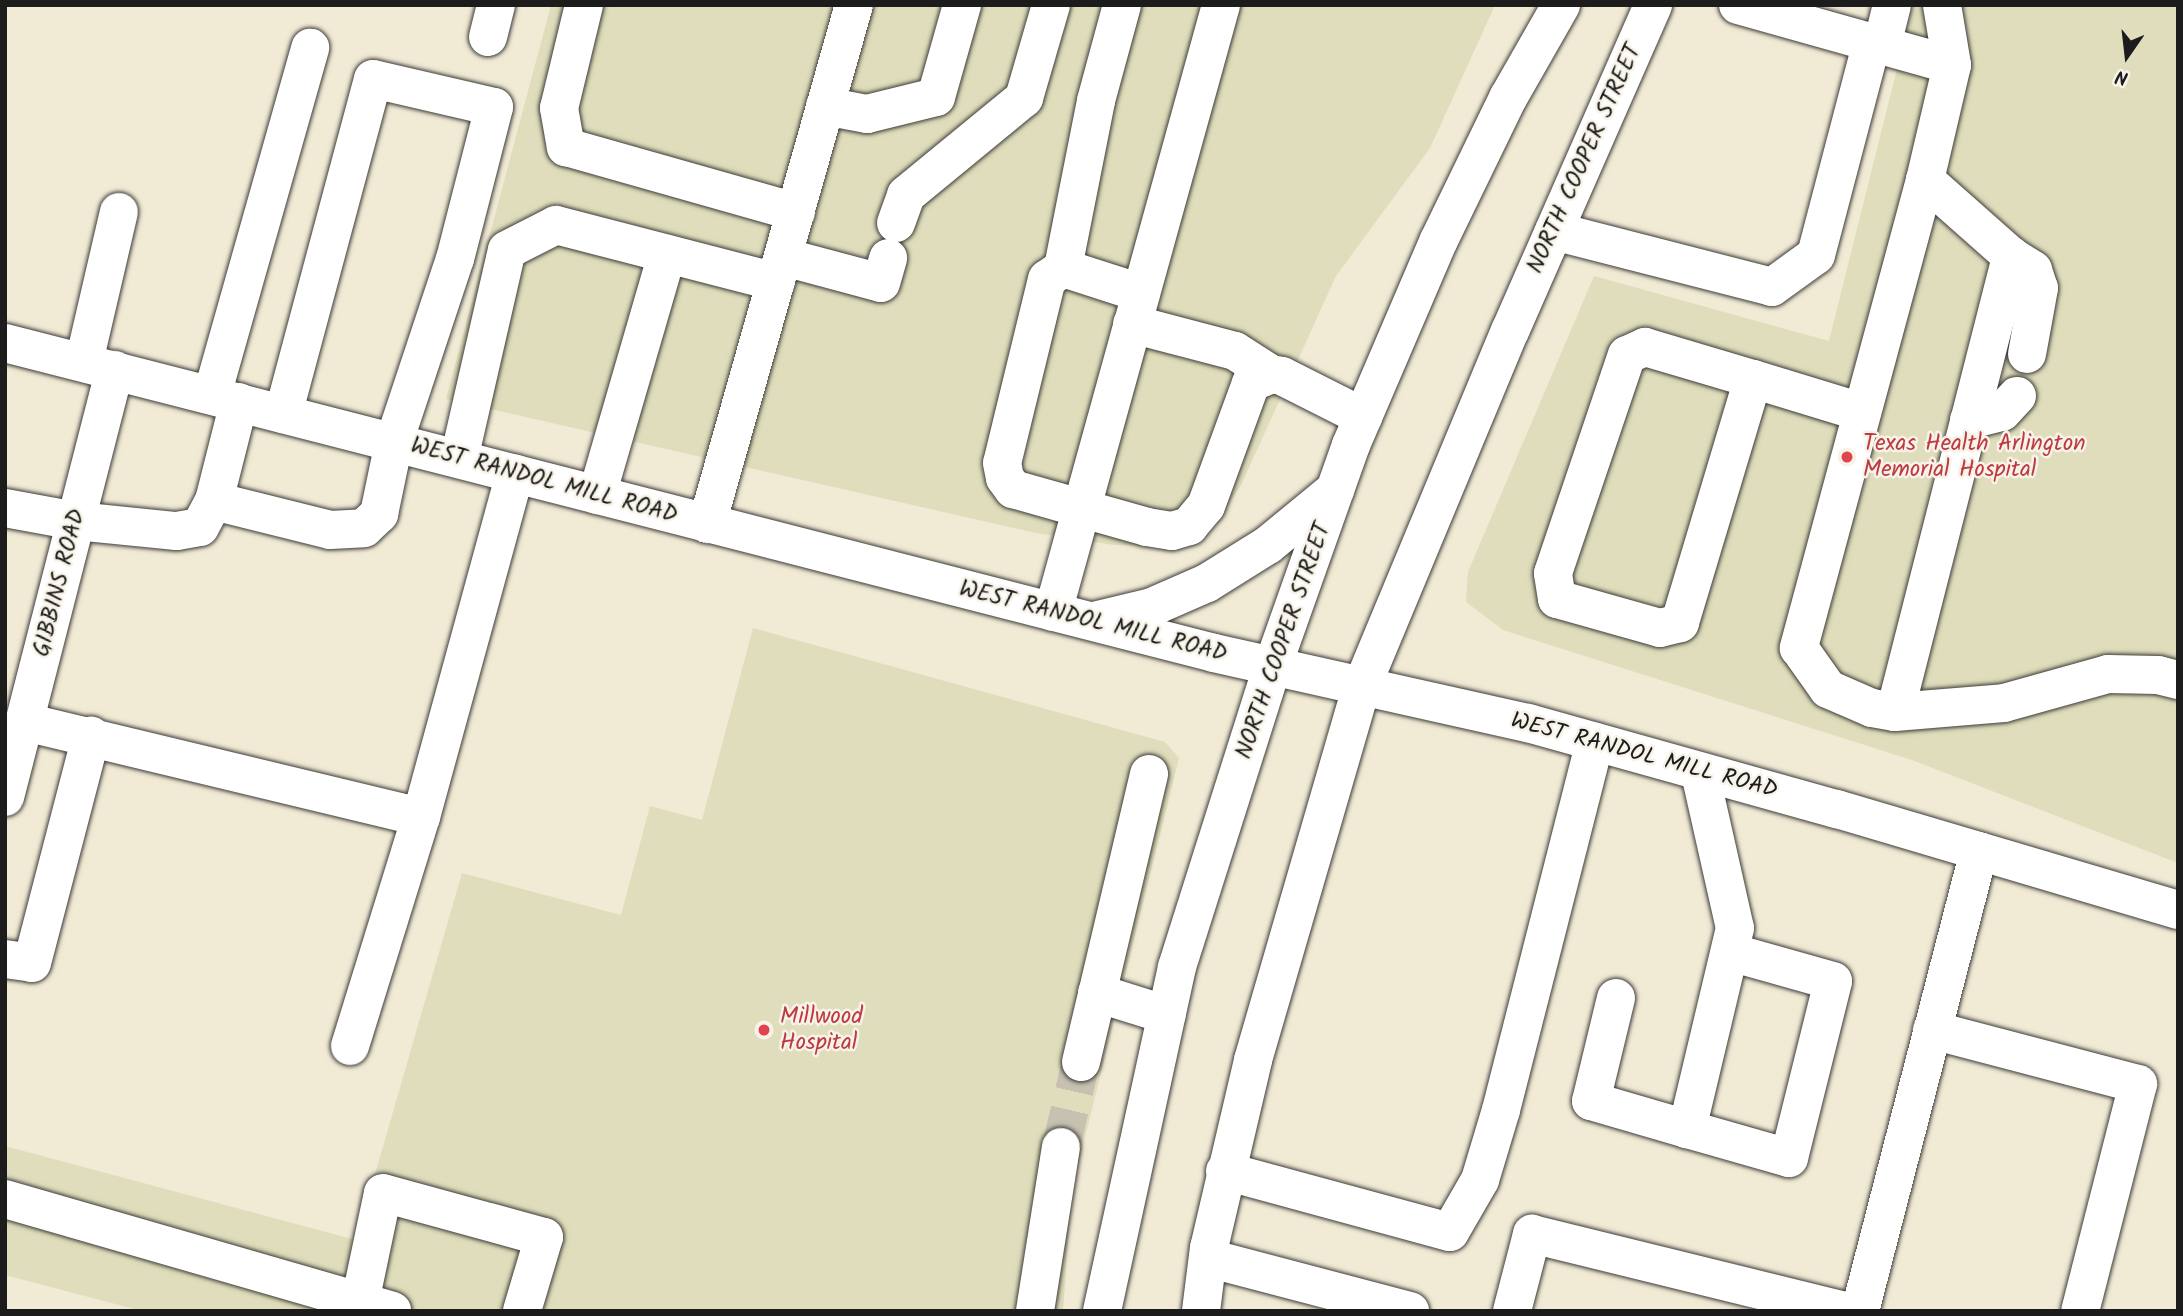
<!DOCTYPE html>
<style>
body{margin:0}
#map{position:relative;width:2183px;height:1316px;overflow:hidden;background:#f1ead5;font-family:Kalam,sans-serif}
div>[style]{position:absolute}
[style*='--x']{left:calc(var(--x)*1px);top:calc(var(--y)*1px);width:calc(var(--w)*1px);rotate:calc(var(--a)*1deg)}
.built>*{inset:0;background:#dfddbb}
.minor-tunnel>*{height:38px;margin-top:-19px;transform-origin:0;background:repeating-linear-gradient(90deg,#c6c1b0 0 38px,transparent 0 57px)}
.roads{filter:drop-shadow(0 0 2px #3c3b38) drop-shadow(0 0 2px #3c3b38)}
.minor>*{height:38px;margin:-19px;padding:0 19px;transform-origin:19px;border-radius:19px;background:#fff}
.major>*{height:38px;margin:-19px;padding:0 19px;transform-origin:19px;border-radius:19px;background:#fff}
.dots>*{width:19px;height:19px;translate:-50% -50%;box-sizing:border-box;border:4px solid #f7f3e8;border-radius:50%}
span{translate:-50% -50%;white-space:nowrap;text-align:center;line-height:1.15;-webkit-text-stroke:5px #f7f3e8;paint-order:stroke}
.street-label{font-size:23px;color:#1c1c1c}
.health-label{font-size:23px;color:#be3a42}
.left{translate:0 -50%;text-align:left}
.frame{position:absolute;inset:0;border:7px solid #1c1c1c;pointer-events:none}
.north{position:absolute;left:2092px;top:21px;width:70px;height:70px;-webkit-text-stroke:5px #f7f3e8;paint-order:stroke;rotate:194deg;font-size:19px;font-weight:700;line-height:28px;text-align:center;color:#1c1c1c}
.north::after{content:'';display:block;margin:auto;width:24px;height:32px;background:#1c1c1c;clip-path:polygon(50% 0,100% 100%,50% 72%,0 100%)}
</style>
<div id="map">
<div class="built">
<div style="clip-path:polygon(551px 5px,1495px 5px,1430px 148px,1336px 276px,1241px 485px,1218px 521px,1148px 546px,1114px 545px,1036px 533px,446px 399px)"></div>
<div style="clip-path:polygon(1913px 5px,2178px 5px,2178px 863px,1912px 760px,1503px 630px,1466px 602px,1468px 572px,1594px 276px,1829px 341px)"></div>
<div style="clip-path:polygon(753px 628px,1165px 742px,1179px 758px,1072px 1190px,1063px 1311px,142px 1311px,5px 1275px,5px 1146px,356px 1240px,462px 873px,621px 915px,650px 806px,702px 820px)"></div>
</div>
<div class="minor-tunnel">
<div style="--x:1061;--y:1147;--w:87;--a:-76.8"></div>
</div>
<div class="roads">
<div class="minor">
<div style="--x:584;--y:5;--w:106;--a:103.6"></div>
<div style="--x:559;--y:108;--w:40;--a:80"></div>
<div style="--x:566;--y:147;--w:239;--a:15.8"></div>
<div style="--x:1122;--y:5;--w:99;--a:105.2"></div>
<div style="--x:1096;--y:101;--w:170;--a:101.2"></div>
<div style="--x:1063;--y:268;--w:19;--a:145"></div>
<div style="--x:1047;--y:279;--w:189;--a:103.7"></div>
<div style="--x:1002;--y:463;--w:15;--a:79"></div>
<div style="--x:1005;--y:478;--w:14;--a:54"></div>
<div style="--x:1013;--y:489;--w:139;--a:15.8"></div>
<div style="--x:1147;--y:527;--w:25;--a:9"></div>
<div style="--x:1172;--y:531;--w:18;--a:-16"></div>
<div style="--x:1189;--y:526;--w:26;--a:-50"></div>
<div style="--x:1206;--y:506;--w:131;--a:-69.9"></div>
<div style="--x:1251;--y:383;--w:22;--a:-24"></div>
<div style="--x:1271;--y:374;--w:11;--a:10"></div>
<div style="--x:1282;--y:376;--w:91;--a:26.8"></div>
<div style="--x:1738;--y:5;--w:222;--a:15.7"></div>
<div style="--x:1942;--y:5;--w:61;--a:80.5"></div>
<div style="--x:1952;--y:65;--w:118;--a:103.2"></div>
<div style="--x:1925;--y:180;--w:485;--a:105.1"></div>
<div style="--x:1799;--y:648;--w:50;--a:54.7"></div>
<div style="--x:1828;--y:689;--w:48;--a:23.4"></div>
<div style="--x:1872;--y:708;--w:23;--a:10"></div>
<div style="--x:1895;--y:712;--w:109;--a:-4.7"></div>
<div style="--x:2004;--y:703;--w:108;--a:-15.6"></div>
<div style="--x:2108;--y:674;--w:50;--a:1.1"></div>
<div style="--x:2158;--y:675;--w:21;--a:14"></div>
<div style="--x:488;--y:37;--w:33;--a:-76"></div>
<div style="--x:1882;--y:45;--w:41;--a:-76"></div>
<div style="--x:825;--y:106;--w:43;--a:10.8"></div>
<div style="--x:867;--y:114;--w:71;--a:-13.8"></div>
<div style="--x:936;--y:97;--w:96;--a:-74.2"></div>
<div style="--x:896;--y:223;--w:30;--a:-70"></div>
<div style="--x:906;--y:195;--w:153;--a:-39.4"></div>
<div style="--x:1024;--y:98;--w:97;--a:-73.8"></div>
<div style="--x:1554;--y:231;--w:225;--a:14.4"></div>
<div style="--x:1772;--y:287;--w:54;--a:-36"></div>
<div style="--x:1816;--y:255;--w:220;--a:-75.3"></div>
<div style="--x:2011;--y:256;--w:26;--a:32"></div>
<div style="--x:2033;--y:270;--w:19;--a:72"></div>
<div style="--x:2039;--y:288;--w:67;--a:100.3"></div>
<div style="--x:784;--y:257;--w:100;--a:15"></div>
<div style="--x:881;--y:283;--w:26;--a:-74"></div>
<div style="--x:1063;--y:268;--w:82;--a:17.8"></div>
<div style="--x:1132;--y:324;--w:106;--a:14.7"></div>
<div style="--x:1235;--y:351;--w:43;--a:32.6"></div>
<div style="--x:84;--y:362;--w:154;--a:-76.9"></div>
<div style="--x:1753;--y:379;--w:255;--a:106.7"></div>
<div style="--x:1680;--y:623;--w:21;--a:166"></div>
<div style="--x:1660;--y:628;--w:107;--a:-164.3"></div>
<div style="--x:1557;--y:599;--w:26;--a:-99"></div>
<div style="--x:1553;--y:573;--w:230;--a:-71.3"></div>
<div style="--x:1627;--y:355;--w:20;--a:-24"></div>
<div style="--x:1645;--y:347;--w:113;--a:16.5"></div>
<div style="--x:1753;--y:379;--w:113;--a:17"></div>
<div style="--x:212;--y:395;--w:361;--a:-74.2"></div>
<div style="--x:1969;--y:420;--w:34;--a:-14"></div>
<div style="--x:2002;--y:412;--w:22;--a:-47"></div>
<div style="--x:459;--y:459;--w:214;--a:-77.1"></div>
<div style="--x:507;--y:250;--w:55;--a:-27"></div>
<div style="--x:556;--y:225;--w:227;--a:14.5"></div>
<div style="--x:597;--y:495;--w:251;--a:-73.8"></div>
<div style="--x:214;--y:501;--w:102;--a:-75.8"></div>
<div style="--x:5;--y:508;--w:72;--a:10.4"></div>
<div style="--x:76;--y:521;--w:101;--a:5.7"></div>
<div style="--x:177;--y:531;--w:23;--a:-10"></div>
<div style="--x:200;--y:527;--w:30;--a:-62"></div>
<div style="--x:214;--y:501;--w:120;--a:14"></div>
<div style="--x:330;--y:530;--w:34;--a:-3"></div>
<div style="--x:364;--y:528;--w:21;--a:-43"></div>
<div style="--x:379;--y:514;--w:74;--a:-78.2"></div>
<div style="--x:394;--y:442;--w:193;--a:-71.6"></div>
<div style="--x:455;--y:259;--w:157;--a:-75.6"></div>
<div style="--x:494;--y:107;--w:124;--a:-167"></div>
<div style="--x:373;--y:79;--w:347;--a:105"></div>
<div style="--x:707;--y:524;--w:539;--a:-74.19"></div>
<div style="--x:1053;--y:612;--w:630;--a:-74.53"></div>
<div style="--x:1895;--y:712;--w:471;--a:-75.7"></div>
<div style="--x:2011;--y:256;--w:115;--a:-138.5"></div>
<div style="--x:25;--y:722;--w:407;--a:13.5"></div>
<div style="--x:1700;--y:773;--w:159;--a:77.3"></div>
<div style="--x:1735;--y:928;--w:207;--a:103.4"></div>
<div style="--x:1687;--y:1129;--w:106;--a:15.9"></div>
<div style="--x:1789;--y:1158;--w:182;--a:-76"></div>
<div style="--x:1833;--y:981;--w:107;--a:-164.3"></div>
<div style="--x:5;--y:797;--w:441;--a:-75.6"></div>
<div style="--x:5;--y:959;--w:27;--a:8"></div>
<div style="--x:32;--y:963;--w:235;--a:-75.4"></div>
<div style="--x:1097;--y:993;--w:73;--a:17.4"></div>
<div style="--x:1616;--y:998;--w:106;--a:103.6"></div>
<div style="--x:1591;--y:1101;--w:100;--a:16.3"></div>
<div style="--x:1932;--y:1030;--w:213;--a:14.7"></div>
<div style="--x:2138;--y:1084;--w:234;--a:104.3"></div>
<div style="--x:350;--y:1046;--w:240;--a:-72.8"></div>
<div style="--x:421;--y:817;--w:356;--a:-74.7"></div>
<div style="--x:1081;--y:1062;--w:296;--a:-76.7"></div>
<div style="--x:1225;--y:1171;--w:233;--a:15.2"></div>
<div style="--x:1450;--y:1232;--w:60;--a:-60"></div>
<div style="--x:1480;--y:1180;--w:73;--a:-73.3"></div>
<div style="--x:1501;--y:1110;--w:380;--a:-75.7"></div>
<div style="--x:5;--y:1199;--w:403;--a:16.1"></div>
<div style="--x:1208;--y:1258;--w:209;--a:14.7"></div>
<div style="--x:360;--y:1302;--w:111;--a:-78.1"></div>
<div style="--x:383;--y:1193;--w:167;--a:15.3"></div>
<div style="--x:544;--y:1237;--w:77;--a:106.6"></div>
<div style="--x:1035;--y:1311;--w:166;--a:-81"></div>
<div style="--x:1512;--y:1311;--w:80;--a:-75.4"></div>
<div style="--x:1532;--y:1234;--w:323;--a:13.8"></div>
<div style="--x:1860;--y:1311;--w:475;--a:-75.5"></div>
</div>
<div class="major">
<div style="--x:5;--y:343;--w:1248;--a:14.38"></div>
<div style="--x:1214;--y:653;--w:322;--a:12.6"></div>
<div style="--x:1528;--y:723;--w:321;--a:15.6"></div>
<div style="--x:1837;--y:809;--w:356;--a:16.5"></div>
<div style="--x:1094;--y:621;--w:60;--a:-13.6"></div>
<div style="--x:1152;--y:607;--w:60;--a:-23.6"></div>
<div style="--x:1207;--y:583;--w:72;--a:-31.9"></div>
<div style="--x:1268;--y:545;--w:87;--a:-39.4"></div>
<div style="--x:1102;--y:1311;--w:352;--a:-77.7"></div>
<div style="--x:1177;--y:967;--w:314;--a:-72.4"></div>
<div style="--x:1272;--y:668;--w:237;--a:-70.5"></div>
<div style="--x:1351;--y:445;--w:223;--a:-66.8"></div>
<div style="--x:1439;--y:240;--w:158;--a:-64.1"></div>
<div style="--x:1508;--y:98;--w:107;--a:-60.3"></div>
<div style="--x:1201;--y:1311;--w:64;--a:-82.8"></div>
<div style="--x:1209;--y:1248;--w:193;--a:-76.8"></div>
<div style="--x:1253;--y:1060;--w:390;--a:-73.8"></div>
<div style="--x:1362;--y:686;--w:385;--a:-67.4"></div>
<div style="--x:1510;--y:331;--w:356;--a:-66.3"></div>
</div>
</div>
<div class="dots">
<div style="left:1847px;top:457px;background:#e0444e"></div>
<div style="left:764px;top:1030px;background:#e0444e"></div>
</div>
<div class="street-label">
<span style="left:1585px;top:159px;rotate:-66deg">NORTH COOPER STREET</span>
<span style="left:544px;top:481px;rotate:15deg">WEST RANDOL MILL ROAD</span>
<span style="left:60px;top:583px;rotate:-76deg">GIBBINS ROAD</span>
<span style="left:1093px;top:622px;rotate:14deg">WEST RANDOL MILL ROAD</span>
<span style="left:1284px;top:641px;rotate:-71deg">NORTH COOPER STREET</span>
<span style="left:1644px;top:756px;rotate:15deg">WEST RANDOL MILL ROAD</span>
</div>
<div class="health-label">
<span class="left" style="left:1863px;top:457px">Texas Health Arlington<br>Memorial Hospital</span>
<span class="left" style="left:780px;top:1030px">Millwood<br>Hospital</span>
</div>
<div class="frame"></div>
<div class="north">N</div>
</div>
